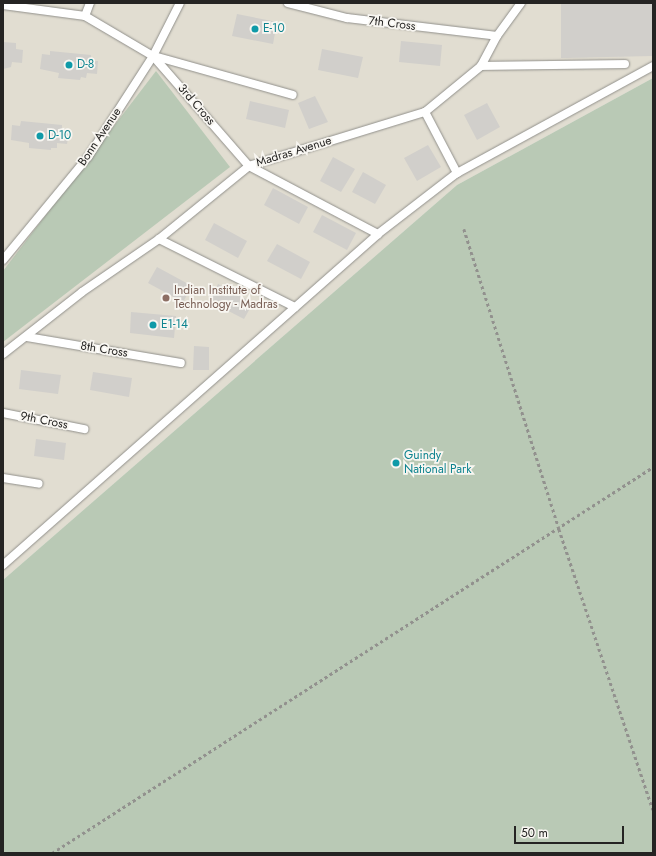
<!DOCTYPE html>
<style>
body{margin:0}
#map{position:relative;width:656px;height:856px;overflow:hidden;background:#eae9e4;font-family:Jost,sans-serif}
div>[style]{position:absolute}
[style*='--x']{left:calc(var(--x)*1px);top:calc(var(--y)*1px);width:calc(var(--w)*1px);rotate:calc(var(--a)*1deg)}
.built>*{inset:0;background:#e1ddd1}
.green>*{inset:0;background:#b9c9b5}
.building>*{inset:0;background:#d1cfcb}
.path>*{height:2.5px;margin-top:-1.25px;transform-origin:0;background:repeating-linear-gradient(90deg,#92918e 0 3px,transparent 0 6px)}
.roads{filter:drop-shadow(0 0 1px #91908b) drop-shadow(0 0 1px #91908b)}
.service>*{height:8px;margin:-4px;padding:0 4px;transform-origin:4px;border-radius:4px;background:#fff}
.dots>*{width:11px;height:11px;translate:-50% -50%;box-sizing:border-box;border:2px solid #f8f6f1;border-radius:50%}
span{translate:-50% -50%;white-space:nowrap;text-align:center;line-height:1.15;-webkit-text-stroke:3.5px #f8f6f1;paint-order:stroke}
.street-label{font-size:12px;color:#252423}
.culture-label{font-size:12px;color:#0d838f}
.left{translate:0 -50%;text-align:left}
.education-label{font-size:12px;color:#785e54}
.frame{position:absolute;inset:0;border:4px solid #252423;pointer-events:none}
.scale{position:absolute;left:514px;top:826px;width:110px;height:18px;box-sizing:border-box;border:2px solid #252423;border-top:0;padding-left:5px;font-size:12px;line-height:14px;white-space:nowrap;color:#252423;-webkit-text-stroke:3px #f8f6f1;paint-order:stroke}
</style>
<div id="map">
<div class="built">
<div style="clip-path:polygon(3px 3px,653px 3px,653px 78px,457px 185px,3px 580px)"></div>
</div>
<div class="green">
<div style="clip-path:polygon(156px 71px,230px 167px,3px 342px,3px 271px)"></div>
<div style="clip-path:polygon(653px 78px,653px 853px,3px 853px,3px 580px,457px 185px)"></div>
</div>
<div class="building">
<div style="clip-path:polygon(561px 3px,653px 3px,653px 56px,561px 58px)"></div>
<div style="clip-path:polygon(237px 14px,277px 22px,273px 44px,232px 36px)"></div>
<div style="clip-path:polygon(401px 41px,442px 45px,440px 66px,399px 62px)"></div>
<div style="clip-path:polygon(3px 42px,16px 43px,16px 49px,23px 50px,22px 63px,12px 62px,11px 67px,3px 69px)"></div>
<div style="clip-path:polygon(322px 49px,363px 57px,358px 78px,318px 70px)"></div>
<div style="clip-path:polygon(50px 51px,91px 55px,91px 61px,98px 61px,97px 74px,87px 73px,86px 78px,81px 77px,80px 80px,58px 78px,59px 73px,40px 69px,42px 54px,50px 55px)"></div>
<div style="clip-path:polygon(315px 96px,328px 122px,309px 129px,298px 103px)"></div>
<div style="clip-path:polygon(250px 101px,289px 110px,285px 128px,246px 119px)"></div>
<div style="clip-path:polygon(487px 103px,500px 127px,477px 140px,464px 115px)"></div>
<div style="clip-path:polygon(21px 121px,62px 125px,62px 131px,69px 132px,67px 144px,57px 143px,57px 148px,51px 148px,51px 150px,29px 148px,29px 143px,11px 140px,12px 125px,20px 126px)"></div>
<div style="clip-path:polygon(428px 145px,441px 167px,417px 181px,404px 158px)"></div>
<div style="clip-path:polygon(333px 157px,355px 169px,341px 192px,320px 181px)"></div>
<div style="clip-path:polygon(363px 172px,386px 185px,375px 204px,352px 192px)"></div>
<div style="clip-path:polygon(273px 188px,308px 207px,299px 224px,264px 205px)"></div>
<div style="clip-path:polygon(322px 215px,356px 233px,347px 250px,313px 232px)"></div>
<div style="clip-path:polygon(214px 223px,247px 241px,238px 258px,205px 240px)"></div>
<div style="clip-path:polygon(277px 244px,310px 262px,301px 279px,267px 261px)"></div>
<div style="clip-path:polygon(157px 267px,192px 286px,183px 302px,148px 283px)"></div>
<div style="clip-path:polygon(218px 284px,253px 303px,244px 319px,209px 301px)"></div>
<div style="clip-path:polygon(131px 312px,176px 316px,174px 338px,130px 333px)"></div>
<div style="clip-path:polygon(194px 346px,209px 347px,209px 370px,193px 370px)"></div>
<div style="clip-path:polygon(21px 370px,61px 375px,58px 394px,19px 389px)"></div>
<div style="clip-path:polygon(93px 372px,132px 378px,129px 397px,90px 390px)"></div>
<div style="clip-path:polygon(36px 439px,66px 443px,64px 460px,34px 456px)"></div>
</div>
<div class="path">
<div style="--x:464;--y:229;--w:315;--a:72.4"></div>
<div style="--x:559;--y:529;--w:296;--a:71.5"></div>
<div style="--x:52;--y:853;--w:714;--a:-32.71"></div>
</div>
<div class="roads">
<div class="service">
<div style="--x:288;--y:3;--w:61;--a:14.3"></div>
<div style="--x:347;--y:18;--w:151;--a:6.8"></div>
<div style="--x:3;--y:5;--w:83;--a:7.6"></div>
<div style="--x:85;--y:16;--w:79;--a:30.5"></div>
<div style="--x:153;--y:56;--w:146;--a:48.9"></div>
<div style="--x:249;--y:166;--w:146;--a:27.8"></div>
<div style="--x:85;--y:16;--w:14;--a:-69"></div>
<div style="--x:154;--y:56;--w:144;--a:15.7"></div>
<div style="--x:481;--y:66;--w:144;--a:-0.8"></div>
<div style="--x:425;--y:112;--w:69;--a:62.3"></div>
<div style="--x:159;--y:239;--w:152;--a:26.6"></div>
<div style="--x:3;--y:260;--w:134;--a:-50.5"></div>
<div style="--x:88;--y:157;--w:120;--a:-57.2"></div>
<div style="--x:153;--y:56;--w:59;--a:-63"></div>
<div style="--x:27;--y:337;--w:156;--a:9.6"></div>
<div style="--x:3;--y:354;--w:100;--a:-38.1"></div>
<div style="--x:82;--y:292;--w:93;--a:-34.5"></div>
<div style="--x:159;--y:239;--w:116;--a:-39"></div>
<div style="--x:249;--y:166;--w:184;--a:-17.1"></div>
<div style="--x:425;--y:112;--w:72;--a:-39.4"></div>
<div style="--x:481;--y:66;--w:34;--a:-62"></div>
<div style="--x:497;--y:36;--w:41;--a:-54"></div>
<div style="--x:3;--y:413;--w:83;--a:11.2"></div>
<div style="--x:3;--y:478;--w:36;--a:9"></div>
<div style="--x:3;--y:565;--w:500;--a:-41.43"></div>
<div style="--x:378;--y:234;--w:100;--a:-37.7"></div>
<div style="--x:457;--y:173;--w:223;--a:-28.6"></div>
</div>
</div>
<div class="dots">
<div style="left:255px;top:29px;background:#0f9aa8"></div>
<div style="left:69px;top:65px;background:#0f9aa8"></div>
<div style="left:40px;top:136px;background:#0f9aa8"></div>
<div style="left:166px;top:298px;background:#8d6e63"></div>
<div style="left:153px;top:325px;background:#0f9aa8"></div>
<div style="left:396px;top:463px;background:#0f9aa8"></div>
</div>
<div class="street-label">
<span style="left:392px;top:24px;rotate:7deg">7th Cross</span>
<span style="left:196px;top:105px;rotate:49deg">3rd Cross</span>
<span style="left:100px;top:137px;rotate:-56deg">Bonn Avenue</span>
<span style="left:294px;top:152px;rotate:-17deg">Madras Avenue</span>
<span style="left:104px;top:350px;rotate:9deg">8th Cross</span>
<span style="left:44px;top:421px;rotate:11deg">9th Cross</span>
</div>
<div class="culture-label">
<span class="left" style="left:263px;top:29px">E-10</span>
<span class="left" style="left:77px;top:65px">D-8</span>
<span class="left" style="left:48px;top:136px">D-10</span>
<span class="left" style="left:161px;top:325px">E1-14</span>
<span class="left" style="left:404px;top:463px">Guindy<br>National Park</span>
</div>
<div class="education-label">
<span class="left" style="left:174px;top:298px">Indian Institute of<br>Technology - Madras</span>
</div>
<div class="frame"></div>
<div class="scale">50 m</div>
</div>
